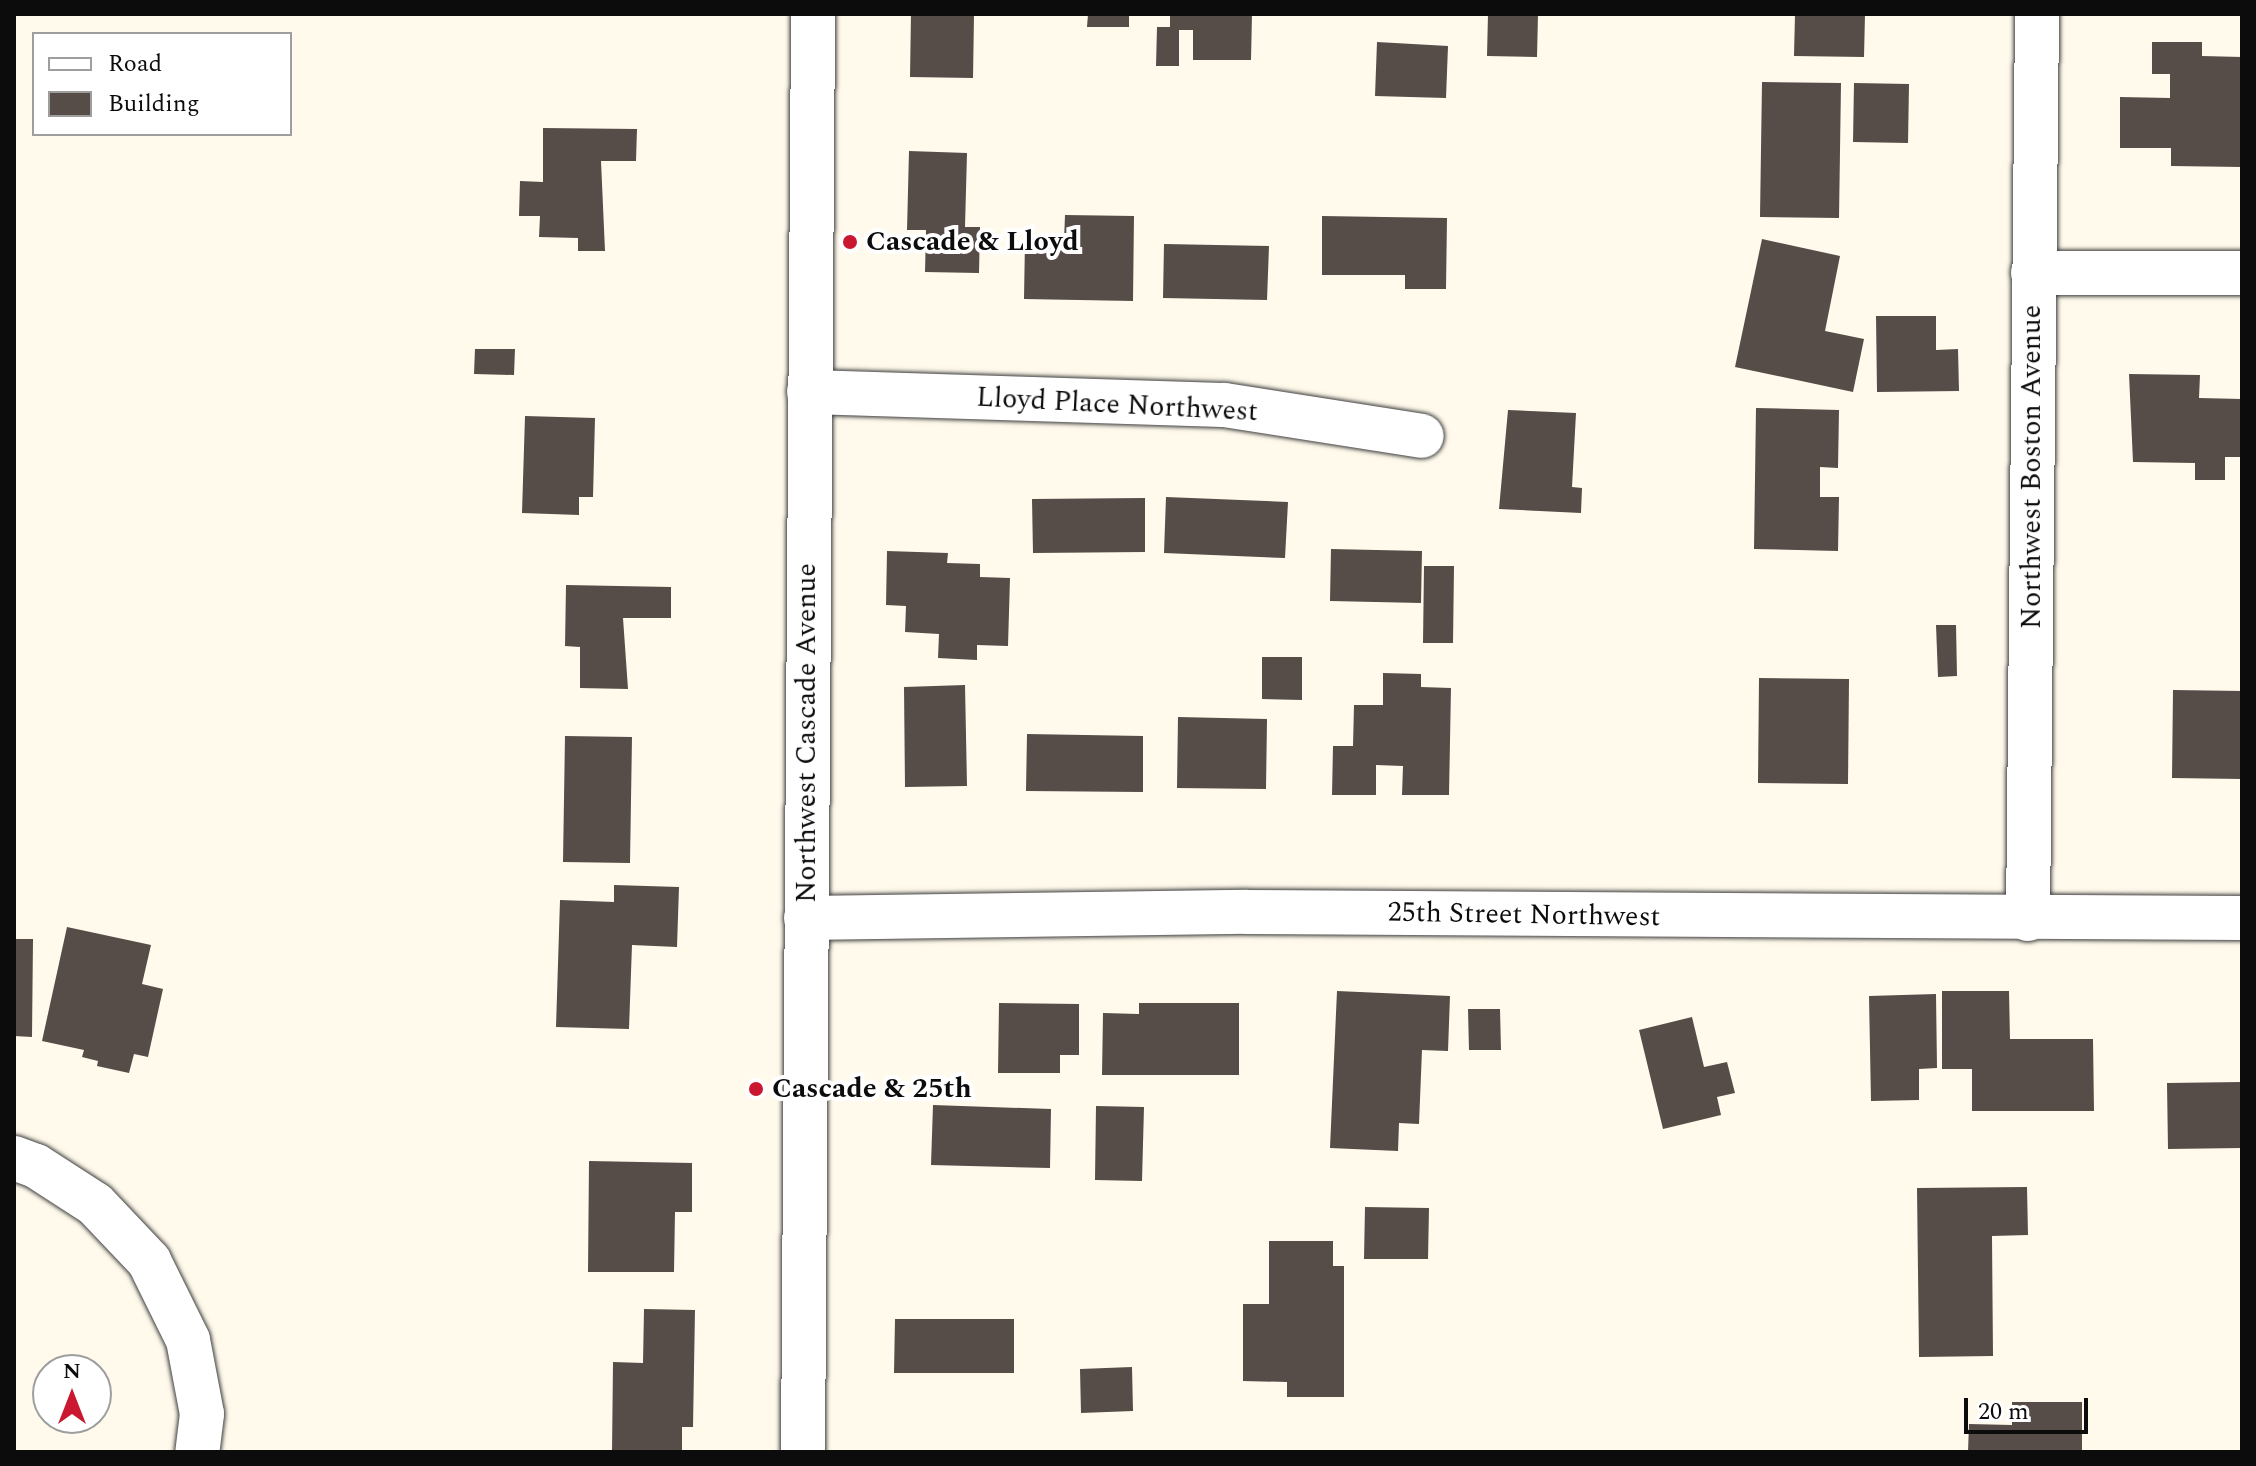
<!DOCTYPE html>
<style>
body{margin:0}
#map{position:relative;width:2256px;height:1466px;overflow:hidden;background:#fffaec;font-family:Spectral,serif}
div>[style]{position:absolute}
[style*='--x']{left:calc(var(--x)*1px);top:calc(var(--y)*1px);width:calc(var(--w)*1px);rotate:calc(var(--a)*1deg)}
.building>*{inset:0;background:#564c48}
.roads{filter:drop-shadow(0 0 2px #3f3f3f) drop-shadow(0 0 2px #3f3f3f)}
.minor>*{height:44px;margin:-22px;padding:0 22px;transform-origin:22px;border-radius:22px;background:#fff}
.dots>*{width:22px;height:22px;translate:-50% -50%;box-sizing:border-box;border:4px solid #fff;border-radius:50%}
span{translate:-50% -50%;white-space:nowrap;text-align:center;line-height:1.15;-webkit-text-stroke:8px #fff;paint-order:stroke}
.poi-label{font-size:28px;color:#0c0c0c;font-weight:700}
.left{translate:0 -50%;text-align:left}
.street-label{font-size:28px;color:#0c0c0c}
.frame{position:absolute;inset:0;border:16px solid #0c0c0c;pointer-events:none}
.legend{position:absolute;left:32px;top:32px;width:260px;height:104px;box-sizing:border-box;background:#fff;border:2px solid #9e9e9e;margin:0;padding:10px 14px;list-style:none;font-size:24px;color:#0c0c0c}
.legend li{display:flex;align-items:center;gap:16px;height:40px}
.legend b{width:40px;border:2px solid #9e9e9e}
.north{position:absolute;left:32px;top:1354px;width:80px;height:80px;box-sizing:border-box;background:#fff;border:2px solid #9e9e9e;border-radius:50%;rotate:0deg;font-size:22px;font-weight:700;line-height:32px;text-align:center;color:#0c0c0c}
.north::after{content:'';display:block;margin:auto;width:28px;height:36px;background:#c9182f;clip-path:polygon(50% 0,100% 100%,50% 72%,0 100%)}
.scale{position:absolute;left:1964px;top:1398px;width:124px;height:36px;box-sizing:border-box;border:4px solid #0c0c0c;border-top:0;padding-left:10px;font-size:24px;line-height:28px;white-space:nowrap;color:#0c0c0c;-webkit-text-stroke:6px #fff;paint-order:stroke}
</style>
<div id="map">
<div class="building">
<div style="clip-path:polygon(911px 14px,974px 14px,973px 78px,910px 77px)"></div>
<div style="clip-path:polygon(1088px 14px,1129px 14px,1129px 27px,1087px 27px)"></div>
<div style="clip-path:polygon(1170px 14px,1252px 14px,1251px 60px,1193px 60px,1193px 30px,1179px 30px,1179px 66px,1156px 66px,1157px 27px,1170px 27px)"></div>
<div style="clip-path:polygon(1488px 14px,1538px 14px,1537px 57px,1487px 56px)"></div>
<div style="clip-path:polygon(1795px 14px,1865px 14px,1864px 57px,1794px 56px)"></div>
<div style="clip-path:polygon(1377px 42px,1448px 46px,1446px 98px,1375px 96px)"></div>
<div style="clip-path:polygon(2152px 42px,2202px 42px,2202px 56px,2242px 57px,2242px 167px,2171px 166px,2171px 148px,2120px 148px,2120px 97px,2170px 98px,2170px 74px,2152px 74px)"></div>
<div style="clip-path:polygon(1762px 82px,1841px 83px,1839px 218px,1760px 217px)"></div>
<div style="clip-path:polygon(1854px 83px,1909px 84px,1908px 143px,1853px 142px)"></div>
<div style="clip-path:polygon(543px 128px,637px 129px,636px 161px,601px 161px,605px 251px,578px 251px,578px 238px,539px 237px,540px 216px,519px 216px,520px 181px,543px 182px)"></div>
<div style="clip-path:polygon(909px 151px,967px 153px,965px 227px,980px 227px,979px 273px,925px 272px,926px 230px,907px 230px)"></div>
<div style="clip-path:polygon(1065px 215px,1134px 216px,1133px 301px,1024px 299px,1025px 240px,1064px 241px)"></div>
<div style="clip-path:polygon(1322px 216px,1447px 218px,1446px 289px,1405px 289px,1405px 275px,1322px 275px)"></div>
<div style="clip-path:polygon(1762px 239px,1840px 256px,1825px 331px,1864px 339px,1853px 392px,1735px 367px)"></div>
<div style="clip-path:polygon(1164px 244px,1269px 246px,1267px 300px,1163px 298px)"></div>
<div style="clip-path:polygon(1876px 316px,1936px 316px,1936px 350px,1958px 349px,1959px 391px,1877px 392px)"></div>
<div style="clip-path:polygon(475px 349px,515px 349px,514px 375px,474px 374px)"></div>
<div style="clip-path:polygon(2129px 374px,2200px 375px,2199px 398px,2242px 399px,2242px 457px,2225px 457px,2225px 480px,2195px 480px,2195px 463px,2133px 462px)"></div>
<div style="clip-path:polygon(1756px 408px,1839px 410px,1838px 468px,1820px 467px,1820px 497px,1839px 497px,1838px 551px,1754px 549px)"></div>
<div style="clip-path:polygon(1508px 410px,1576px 413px,1572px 487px,1582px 488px,1581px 513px,1499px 509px)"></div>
<div style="clip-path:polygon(525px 416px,595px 418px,593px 497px,579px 497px,579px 515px,522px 513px)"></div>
<div style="clip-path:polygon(1166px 497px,1288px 502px,1285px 558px,1164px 553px)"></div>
<div style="clip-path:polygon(1145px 498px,1145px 552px,1033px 553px,1032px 499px)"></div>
<div style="clip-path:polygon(1331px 549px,1422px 551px,1421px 603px,1330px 601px)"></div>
<div style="clip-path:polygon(887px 551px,948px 553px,947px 563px,980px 564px,980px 577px,1010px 578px,1008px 646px,977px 645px,977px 660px,938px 658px,939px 634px,905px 632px,906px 606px,886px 605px)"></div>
<div style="clip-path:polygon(1424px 566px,1454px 566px,1453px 643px,1423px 643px)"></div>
<div style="clip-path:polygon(566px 585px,671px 587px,671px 618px,623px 618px,628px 689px,580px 688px,580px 647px,565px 646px)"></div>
<div style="clip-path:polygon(1936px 625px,1956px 625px,1957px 676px,1938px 677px)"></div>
<div style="clip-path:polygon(1262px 657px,1302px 657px,1302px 700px,1262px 699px)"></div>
<div style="clip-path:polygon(1383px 673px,1421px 674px,1421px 687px,1451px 688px,1449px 795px,1402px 795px,1403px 766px,1376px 765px,1376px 795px,1332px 795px,1333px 746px,1353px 746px,1354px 705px,1383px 705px)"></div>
<div style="clip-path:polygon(1759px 678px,1849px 679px,1848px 784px,1758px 783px)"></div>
<div style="clip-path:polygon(965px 685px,967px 786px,905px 787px,904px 687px)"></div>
<div style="clip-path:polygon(2173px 690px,2242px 691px,2242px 779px,2172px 778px)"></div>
<div style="clip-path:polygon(1178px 717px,1267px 719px,1266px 789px,1177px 788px)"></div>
<div style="clip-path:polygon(1027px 734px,1143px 736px,1143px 792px,1026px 791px)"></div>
<div style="clip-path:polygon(565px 736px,632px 737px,630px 863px,563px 862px)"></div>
<div style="clip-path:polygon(614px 885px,679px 887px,677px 947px,632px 945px,629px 1029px,556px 1027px,560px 900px,614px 902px)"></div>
<div style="clip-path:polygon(67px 927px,151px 945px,142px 984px,163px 989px,148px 1057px,134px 1054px,129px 1073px,97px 1066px,98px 1061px,82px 1057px,84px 1050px,42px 1041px)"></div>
<div style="clip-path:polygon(14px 939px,33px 939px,32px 1037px,14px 1036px)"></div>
<div style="clip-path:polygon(1337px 991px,1450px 996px,1448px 1051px,1422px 1050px,1419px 1124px,1399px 1123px,1398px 1151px,1330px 1148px)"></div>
<div style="clip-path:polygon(1942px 991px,2009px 991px,2010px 1039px,2093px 1039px,2094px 1111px,1972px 1111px,1972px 1069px,1942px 1069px)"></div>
<div style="clip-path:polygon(1936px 994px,1937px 1068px,1919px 1069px,1919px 1100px,1871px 1101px,1869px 996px)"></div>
<div style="clip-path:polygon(999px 1003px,1079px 1004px,1079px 1055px,1060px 1055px,1060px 1073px,998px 1073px)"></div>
<div style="clip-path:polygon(1139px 1003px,1239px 1003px,1239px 1075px,1102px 1075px,1103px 1013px,1139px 1014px)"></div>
<div style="clip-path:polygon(1468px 1009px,1500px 1009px,1501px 1050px,1469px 1050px)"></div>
<div style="clip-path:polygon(1692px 1017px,1704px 1067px,1727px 1062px,1735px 1093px,1717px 1097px,1721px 1115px,1663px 1129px,1639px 1030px)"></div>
<div style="clip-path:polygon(2242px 1082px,2242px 1148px,2168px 1149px,2167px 1083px)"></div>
<div style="clip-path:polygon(933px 1105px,1051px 1109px,1050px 1168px,931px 1165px)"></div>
<div style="clip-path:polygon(1096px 1106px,1144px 1107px,1142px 1181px,1095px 1180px)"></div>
<div style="clip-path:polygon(589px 1161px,692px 1163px,692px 1212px,675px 1212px,674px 1272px,588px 1272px)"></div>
<div style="clip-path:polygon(2027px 1187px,2028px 1235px,1992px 1236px,1993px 1356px,1919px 1357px,1917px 1188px)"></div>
<div style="clip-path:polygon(1365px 1207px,1429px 1208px,1428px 1259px,1364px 1259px)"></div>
<div style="clip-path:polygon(1269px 1241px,1333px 1241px,1333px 1266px,1344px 1266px,1344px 1397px,1287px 1397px,1287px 1382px,1243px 1381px,1243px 1304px,1269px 1304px)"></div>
<div style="clip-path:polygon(644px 1309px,695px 1310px,693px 1427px,682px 1427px,682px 1452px,612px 1452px,613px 1362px,643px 1363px)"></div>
<div style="clip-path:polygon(895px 1319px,1014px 1319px,1014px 1373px,894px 1373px)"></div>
<div style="clip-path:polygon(1132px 1367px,1133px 1411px,1081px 1413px,1080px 1369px)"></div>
<div style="clip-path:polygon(2012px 1402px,2082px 1402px,2082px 1452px,1968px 1452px,1969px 1424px,2012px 1425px)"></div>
</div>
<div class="roads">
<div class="minor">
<div style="--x:2033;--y:273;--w:209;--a:0"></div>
<div style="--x:809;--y:392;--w:415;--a:1.8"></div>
<div style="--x:1224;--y:405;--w:200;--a:8.9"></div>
<div style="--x:806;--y:918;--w:441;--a:-0.8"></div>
<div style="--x:1247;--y:912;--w:995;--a:0.35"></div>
<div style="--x:2028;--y:919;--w:905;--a:-89.43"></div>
<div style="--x:14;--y:1158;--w:23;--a:20"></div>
<div style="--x:36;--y:1166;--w:70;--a:32.8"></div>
<div style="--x:95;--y:1204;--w:79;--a:46.5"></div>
<div style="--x:149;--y:1261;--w:88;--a:63.7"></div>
<div style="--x:188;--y:1340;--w:75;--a:79.3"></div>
<div style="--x:202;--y:1414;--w:38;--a:97"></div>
<div style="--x:803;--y:1452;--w:1438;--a:-89.6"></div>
</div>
</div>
<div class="dots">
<div style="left:850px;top:242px;background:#c9182f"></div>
<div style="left:756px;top:1089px;background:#c9182f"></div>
</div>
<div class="poi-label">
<span class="left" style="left:866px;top:242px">Cascade &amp; Lloyd</span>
<span class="left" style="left:772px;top:1089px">Cascade &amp; 25th</span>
</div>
<div class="street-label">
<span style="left:1117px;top:405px;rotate:3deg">Lloyd Place Northwest</span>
<span style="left:2032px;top:467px;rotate:-90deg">Northwest Boston Avenue</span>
<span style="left:807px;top:733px;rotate:-90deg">Northwest Cascade Avenue</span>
<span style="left:1524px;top:915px;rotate:1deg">25th Street Northwest</span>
</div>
<div class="frame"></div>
<ul class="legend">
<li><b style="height:10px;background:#fff"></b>Road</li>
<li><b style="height:22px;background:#564c48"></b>Building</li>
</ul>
<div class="north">N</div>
<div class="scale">20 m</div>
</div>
